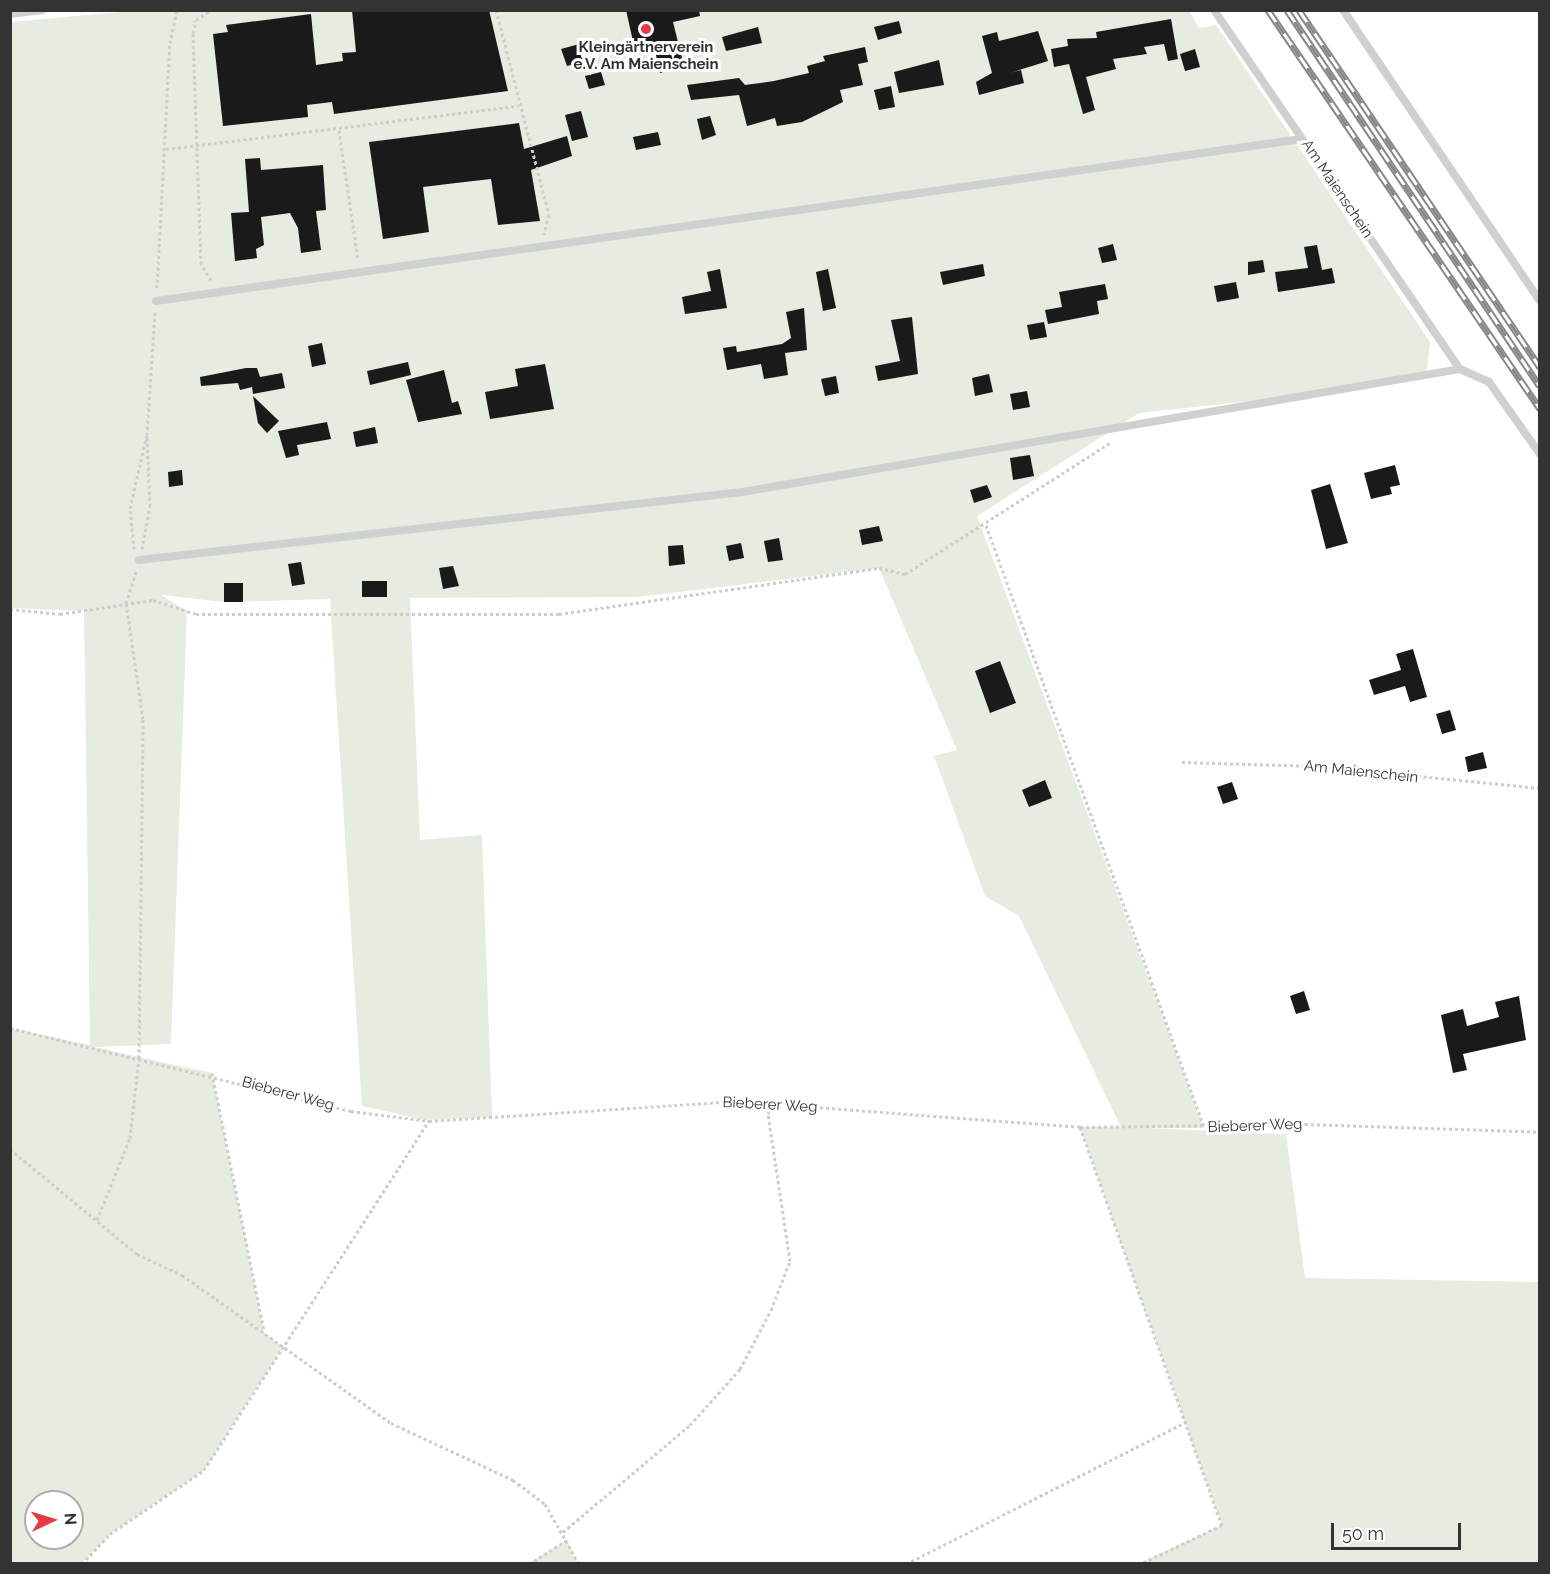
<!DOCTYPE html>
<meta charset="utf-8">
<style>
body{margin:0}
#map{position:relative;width:1550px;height:1574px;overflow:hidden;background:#fff;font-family:Raleway,sans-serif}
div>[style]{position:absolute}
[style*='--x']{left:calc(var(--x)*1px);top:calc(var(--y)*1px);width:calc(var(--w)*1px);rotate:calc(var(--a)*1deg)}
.green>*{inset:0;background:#e6ecdf}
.building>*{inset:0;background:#1a1a1a}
.path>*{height:3px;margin-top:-1.5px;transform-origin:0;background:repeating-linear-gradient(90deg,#cdcdcd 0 3px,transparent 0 6px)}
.service>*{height:8px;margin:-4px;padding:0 4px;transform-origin:4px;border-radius:4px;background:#d0d0d0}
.rail>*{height:7px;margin-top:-3.5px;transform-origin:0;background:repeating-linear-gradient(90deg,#fff 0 14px,#888 0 28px);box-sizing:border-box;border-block:2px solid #888}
.dots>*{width:16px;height:16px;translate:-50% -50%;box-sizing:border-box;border:3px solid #fff;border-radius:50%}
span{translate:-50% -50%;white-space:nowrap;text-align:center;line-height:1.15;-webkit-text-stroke:6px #fff;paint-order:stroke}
.poi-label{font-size:15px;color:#333;font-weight:700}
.street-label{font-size:15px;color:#333}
.frame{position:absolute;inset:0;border:12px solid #333;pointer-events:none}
.north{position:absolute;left:24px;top:1490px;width:60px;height:60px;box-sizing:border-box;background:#fff;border:2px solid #adadad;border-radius:50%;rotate:86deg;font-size:16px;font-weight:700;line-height:24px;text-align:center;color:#333}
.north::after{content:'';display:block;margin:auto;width:21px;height:27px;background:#e63946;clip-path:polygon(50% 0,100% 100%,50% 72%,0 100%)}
.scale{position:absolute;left:1331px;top:1523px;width:130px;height:27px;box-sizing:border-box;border:3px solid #333;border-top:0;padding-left:8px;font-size:18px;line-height:21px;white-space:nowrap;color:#333;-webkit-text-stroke:4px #fff;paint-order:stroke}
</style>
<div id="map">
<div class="green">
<div style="clip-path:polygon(evenodd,142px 10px,1189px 10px,1199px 28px,1216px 25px,1430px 342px,1427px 371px,1279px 398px,1139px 413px,977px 516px,1204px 1128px,1146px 1128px,1286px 1134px,1305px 1278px,1539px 1282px,1539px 1563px,1140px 1563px,1222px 1525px,1080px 1127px,1121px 1127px,1019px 916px,985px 896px,934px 756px,957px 750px,879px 568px,637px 597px,410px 598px,420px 840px,482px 835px,492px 1117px,425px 1120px,362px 1106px,330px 599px,224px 602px,161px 595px,187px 611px,171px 1044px,94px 1047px,212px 1073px,264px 1333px,283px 1347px,204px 1470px,110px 1534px,82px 1563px,11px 1563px,11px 1028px,90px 1045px,84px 611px,11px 608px,11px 22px,142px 10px,36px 1502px,72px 1502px,72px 1538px,36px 1538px,36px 1502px)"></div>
<div style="clip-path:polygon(567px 1540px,577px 1563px,529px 1563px)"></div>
</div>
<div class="building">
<div style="clip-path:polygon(352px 10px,489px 10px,508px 91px,334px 114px,332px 102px,307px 105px,308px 117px,223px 126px,213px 34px,228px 32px,226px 25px,311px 14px,316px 65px,343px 61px,342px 53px,356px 52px)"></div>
<div style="clip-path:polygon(626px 10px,699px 10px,700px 16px,673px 22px,684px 66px,660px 73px,655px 51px,636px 55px)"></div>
<div style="clip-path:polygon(1171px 19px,1178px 59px,1168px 61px,1164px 44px,1144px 47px,1147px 54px,1113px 59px,1116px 69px,1086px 77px,1095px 110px,1083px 114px,1069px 64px,1054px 67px,1051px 49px,1068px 46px,1067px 39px,1097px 38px,1096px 32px)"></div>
<div style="clip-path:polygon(899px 21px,902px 33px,878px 40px,874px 27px)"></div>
<div style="clip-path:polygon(758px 27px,762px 43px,726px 51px,722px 37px)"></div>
<div style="clip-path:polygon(1038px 31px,1048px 61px,1010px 73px,1021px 70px,1024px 83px,979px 95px,976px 82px,992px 73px,982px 36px,997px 32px,999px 41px)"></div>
<div style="clip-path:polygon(583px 43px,588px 60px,567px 66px,561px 49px)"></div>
<div style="clip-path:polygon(865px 47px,868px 62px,858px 64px,863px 85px,840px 90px,843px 102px,802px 122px,777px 126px,775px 118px,747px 126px,739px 95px,691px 100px,687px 85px,739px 78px,745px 85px,774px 81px,809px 73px,807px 66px,825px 61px,823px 56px)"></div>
<div style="clip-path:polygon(1195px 49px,1200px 67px,1185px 71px,1180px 54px)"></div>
<div style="clip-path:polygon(939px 60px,944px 85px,899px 93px,894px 72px)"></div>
<div style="clip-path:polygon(601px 72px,605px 85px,589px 89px,585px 76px)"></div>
<div style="clip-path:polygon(891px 86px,895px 107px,879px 110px,874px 90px)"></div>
<div style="clip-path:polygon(581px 111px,588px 137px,572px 141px,565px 115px)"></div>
<div style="clip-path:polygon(710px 116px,716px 135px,702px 140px,697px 119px)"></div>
<div style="clip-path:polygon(519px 123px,524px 149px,567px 136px,572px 156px,531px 170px,540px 221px,498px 225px,491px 179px,456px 183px,423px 187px,429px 232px,383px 239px,369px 142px)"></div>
<div style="clip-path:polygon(658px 132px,661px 145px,636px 150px,633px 137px)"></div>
<div style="clip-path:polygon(260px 158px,261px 170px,323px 165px,326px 210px,316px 211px,321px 250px,301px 253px,298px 228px,290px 213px,261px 217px,264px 245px,256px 249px,257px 258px,235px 261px,231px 213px,249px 212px,245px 159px)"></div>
<div style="clip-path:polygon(1113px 244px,1117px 260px,1102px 263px,1098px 248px)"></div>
<div style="clip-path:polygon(1317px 245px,1322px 270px,1332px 268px,1335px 283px,1278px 292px,1275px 272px,1308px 268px,1304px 247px)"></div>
<div style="clip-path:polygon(1263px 260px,1265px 272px,1248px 275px,1248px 262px)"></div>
<div style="clip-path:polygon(983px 264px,985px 276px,943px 285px,940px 272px)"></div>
<div style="clip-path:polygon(720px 269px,727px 308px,685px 314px,682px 297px,711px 291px,707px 272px)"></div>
<div style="clip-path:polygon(828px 269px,836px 308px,823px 311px,816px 272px)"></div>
<div style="clip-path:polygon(1236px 282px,1239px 298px,1217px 302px,1214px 286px)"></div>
<div style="clip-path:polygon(1105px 284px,1108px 299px,1097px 301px,1099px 314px,1048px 324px,1045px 310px,1062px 307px,1059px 292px)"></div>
<div style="clip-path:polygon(804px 308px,807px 350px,785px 353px,788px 375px,764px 379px,761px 364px,727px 370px,723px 348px,736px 346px,737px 352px,782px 344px,791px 338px,786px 312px)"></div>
<div style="clip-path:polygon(912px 317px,918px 374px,878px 381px,875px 366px,900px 361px,891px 320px)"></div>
<div style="clip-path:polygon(1044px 322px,1047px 337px,1030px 340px,1027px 325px)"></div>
<div style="clip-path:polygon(322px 343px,326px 364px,312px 367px,308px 346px)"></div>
<div style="clip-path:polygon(408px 362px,411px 375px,370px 385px,367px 371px)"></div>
<div style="clip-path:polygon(545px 364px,554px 409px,490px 419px,485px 392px,518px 386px,515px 369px)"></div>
<div style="clip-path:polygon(246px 368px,257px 368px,260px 377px,282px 373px,285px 388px,253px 394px,252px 387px,240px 390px,238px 383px,201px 386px,200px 377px)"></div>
<div style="clip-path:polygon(444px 370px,452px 403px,458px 401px,462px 414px,418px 422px,406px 380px)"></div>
<div style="clip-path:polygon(989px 374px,993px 392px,975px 396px,972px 378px)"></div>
<div style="clip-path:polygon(836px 376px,839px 393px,825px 396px,821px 379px)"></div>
<div style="clip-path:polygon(1027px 391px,1030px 407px,1013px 410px,1010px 394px)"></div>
<div style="clip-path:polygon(253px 396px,279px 421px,267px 433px,258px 423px)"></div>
<div style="clip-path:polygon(327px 422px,331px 439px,297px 445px,299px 455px,286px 458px,278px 431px)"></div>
<div style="clip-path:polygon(375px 427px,378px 443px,356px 447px,353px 432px)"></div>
<div style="clip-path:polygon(1030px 455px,1034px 476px,1013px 480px,1010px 458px)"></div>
<div style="clip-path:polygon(1395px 465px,1400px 485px,1390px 487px,1392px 494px,1371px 499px,1364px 473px)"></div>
<div style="clip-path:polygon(182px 470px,183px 485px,169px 487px,168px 472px)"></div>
<div style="clip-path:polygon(1330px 484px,1348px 543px,1326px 549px,1311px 490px)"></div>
<div style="clip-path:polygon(987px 485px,992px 497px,974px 503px,970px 490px)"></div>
<div style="clip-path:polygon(879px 526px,883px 541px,862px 545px,859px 530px)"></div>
<div style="clip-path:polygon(779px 538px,783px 560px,768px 562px,764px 541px)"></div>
<div style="clip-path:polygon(741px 543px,744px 558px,729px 561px,726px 546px)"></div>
<div style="clip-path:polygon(683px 545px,685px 564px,669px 566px,668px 546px)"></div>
<div style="clip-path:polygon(301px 562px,305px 584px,292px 586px,288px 564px)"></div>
<div style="clip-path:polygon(453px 566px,459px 586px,443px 589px,439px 568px)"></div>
<div style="clip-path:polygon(362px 581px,387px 581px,387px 597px,362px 597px)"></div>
<div style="clip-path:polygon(224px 583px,243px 583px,243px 602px,224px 602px)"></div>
<div style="clip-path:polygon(1413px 649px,1427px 697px,1410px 702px,1405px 686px,1374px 695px,1369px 680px,1401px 670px,1396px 654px)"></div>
<div style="clip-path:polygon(1000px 661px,1016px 703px,990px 713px,975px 671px)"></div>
<div style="clip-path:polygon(1450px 710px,1456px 730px,1442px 734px,1436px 714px)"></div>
<div style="clip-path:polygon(1483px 752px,1487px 768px,1468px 772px,1465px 757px)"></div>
<div style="clip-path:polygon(1045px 780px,1052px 798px,1029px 807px,1022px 790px)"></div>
<div style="clip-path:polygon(1232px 782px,1238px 799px,1223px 804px,1217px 787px)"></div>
<div style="clip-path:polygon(1304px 991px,1310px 1010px,1296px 1014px,1290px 996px)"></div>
<div style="clip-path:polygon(1519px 996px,1526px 1040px,1463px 1054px,1467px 1070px,1453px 1073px,1441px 1015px,1463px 1009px,1467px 1026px,1499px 1017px,1495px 1002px)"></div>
</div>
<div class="path">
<div style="--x:496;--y:10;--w:212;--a:75.5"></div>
<div style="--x:549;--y:215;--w:20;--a:105"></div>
<div style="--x:339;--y:130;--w:132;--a:81.7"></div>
<div style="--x:166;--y:149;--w:355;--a:-7"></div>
<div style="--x:211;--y:280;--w:19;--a:-122"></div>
<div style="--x:201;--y:264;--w:231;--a:-92"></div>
<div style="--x:193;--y:33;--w:13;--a:-77"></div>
<div style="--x:196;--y:20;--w:18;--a:-34"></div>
<div style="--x:157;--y:288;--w:245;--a:-87"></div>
<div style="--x:170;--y:43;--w:34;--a:-78"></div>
<div style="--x:986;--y:525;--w:640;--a:70.09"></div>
<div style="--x:134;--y:549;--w:41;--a:-95.6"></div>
<div style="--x:130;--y:508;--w:75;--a:-76.9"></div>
<div style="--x:147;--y:435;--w:123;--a:-86.3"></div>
<div style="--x:142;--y:549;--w:44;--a:-79.5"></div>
<div style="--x:150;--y:506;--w:69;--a:-92.5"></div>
<div style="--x:10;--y:609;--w:50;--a:5.7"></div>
<div style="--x:60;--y:614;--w:94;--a:-8.6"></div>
<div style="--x:153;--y:600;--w:45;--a:18"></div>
<div style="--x:196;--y:614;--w:363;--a:0"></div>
<div style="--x:559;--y:614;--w:323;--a:-8.2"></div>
<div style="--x:879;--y:568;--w:27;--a:13"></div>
<div style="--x:905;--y:574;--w:243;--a:-32.6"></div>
<div style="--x:1182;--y:762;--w:134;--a:1.7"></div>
<div style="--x:1316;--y:766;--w:225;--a:5.6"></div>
<div style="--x:10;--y:1028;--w:351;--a:13.7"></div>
<div style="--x:351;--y:1111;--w:79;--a:7.3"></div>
<div style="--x:429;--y:1121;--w:308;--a:-3.7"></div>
<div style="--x:736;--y:1101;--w:345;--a:4.3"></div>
<div style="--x:1080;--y:1127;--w:225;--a:-0.8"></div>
<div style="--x:1305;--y:1124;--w:235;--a:1.9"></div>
<div style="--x:212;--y:1073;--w:264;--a:78.6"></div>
<div style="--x:1080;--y:1127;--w:423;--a:70.4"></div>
<div style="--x:1222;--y:1525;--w:91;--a:154.6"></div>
<div style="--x:10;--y:1149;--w:165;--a:39.6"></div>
<div style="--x:137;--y:1254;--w:50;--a:25"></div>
<div style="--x:182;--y:1275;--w:256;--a:35.3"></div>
<div style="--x:391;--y:1423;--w:135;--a:25"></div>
<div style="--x:513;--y:1480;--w:40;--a:37"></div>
<div style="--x:545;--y:1504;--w:69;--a:60.5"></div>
<div style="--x:97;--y:1220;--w:88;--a:-68.1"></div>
<div style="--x:130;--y:1138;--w:81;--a:-83.6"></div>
<div style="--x:139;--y:1058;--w:339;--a:-89.3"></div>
<div style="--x:143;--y:719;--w:117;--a:-98.3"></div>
<div style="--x:126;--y:603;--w:33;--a:-72"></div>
<div style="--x:563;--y:1532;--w:166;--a:-40.1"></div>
<div style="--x:690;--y:1425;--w:75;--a:-48.2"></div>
<div style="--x:740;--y:1369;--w:67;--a:-62.3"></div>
<div style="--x:771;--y:1310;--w:53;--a:-68.8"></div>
<div style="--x:790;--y:1261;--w:149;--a:-98.5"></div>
<div style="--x:768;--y:1114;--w:11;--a:-68"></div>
<div style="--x:82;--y:1564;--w:41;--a:-47"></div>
<div style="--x:110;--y:1534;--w:114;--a:-34.2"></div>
<div style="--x:204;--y:1470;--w:415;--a:-57.2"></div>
<div style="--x:529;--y:1564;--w:45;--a:-32.3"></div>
<div style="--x:906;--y:1564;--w:314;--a:-26.9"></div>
</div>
<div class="service">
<div style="--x:1214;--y:10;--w:435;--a:55.6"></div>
<div style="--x:1460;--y:369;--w:32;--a:24"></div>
<div style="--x:1489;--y:382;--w:88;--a:54.7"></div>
<div style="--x:1343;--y:10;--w:351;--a:55.9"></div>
<div style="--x:10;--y:14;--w:33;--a:-7"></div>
<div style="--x:156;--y:301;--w:1157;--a:-8.05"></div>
<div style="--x:139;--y:560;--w:607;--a:-6.43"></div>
<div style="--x:742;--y:492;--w:728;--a:-9.72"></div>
</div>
<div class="rail">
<div style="--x:1268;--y:10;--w:483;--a:55.7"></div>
<div style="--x:1287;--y:10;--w:453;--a:56.1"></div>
<div style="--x:1299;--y:10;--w:431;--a:56"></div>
</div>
<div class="dots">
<div style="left:646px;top:29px;background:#e63946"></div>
</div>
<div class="poi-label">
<span style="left:646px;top:56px">Kleingärtnerverein<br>e.V. Am Maienschein</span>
</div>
<div class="street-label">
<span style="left:1337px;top:189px;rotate:56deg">Am Maienschein</span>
<span style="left:1361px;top:772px;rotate:6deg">Am Maienschein</span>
<span style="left:288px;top:1094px;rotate:15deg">Bieberer Weg</span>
<span style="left:770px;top:1105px;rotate:3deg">Bieberer Weg</span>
<span style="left:1255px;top:1126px;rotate:-2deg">Bieberer Weg</span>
</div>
<div class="frame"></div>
<div class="north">N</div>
<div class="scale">50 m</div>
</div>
